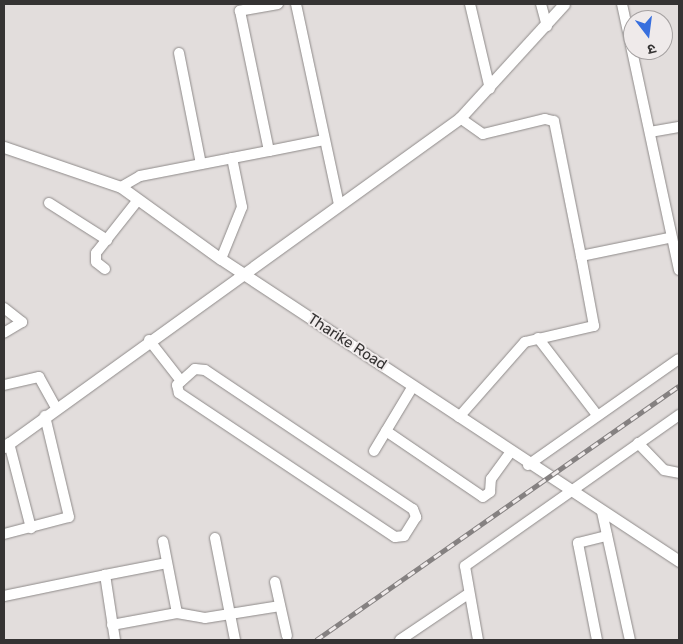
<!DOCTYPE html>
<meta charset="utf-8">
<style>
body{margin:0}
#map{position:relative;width:683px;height:644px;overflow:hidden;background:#e2dddc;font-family:Rubik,"Noto Sans Devanagari",sans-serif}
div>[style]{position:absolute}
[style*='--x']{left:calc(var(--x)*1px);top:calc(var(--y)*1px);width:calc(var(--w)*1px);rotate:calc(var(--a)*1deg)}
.roads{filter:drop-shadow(0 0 1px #8e8a89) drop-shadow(0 0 1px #8e8a89)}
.minor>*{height:10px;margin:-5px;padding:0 5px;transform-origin:5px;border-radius:5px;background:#fff}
.tertiary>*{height:11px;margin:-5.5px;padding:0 5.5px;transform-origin:5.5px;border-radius:5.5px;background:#fff}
.rail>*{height:4.5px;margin-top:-2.25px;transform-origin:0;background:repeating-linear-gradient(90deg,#efeaea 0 8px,#858181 0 16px);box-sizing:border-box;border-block:1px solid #858181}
span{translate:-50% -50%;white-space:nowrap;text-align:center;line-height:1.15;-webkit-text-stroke:4px #efeaea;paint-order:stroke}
.street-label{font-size:15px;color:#353333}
.frame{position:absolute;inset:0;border:5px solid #353333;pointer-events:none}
.north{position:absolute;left:623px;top:10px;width:50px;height:50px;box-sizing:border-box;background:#efeaea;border:1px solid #a5a1a1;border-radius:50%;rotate:165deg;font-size:14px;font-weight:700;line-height:20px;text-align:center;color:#353333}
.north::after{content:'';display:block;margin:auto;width:18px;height:22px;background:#386fde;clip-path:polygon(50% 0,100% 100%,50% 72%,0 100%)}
</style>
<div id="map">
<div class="roads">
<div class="minor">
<div style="--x:278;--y:4;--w:39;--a:170"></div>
<div style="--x:240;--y:11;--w:143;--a:78.3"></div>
<div style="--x:269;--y:151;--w:56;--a:-11.3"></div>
<div style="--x:296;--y:4;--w:206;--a:77.9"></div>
<div style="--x:470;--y:4;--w:87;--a:76.8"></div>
<div style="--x:541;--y:4;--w:23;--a:75"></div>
<div style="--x:622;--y:4;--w:272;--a:77.9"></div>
<div style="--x:179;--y:53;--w:113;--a:78.8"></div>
<div style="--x:460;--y:118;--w:28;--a:35"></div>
<div style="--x:483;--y:134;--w:64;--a:-13.6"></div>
<div style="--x:545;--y:119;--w:9;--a:13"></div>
<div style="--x:554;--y:121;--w:138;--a:78.7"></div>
<div style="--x:650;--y:132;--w:29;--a:-10"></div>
<div style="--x:121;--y:187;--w:22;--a:-30"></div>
<div style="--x:140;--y:176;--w:131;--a:-11"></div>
<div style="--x:49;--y:203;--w:69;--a:32.5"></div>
<div style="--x:221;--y:259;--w:56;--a:-68"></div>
<div style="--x:242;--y:207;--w:50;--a:-101.5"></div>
<div style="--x:105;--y:269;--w:11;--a:-142"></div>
<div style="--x:96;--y:262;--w:9;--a:-90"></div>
<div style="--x:96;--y:253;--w:68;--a:-51.6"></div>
<div style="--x:4;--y:308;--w:23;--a:38"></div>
<div style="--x:22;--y:322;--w:21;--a:149"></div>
<div style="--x:538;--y:338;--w:97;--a:52.5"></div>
<div style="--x:149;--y:340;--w:52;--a:52"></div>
<div style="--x:195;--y:369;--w:10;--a:6"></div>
<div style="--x:205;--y:370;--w:250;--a:33.8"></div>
<div style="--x:413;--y:509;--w:9;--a:69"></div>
<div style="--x:416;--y:517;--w:22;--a:122"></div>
<div style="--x:404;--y:536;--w:9;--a:174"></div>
<div style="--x:395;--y:537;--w:260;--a:-146.3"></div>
<div style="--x:179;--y:393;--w:8;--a:-104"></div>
<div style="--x:177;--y:385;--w:24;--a:-42"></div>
<div style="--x:4;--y:385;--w:36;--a:-13"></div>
<div style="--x:39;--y:377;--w:35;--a:61"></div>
<div style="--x:459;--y:417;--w:100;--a:-48.7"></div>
<div style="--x:525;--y:342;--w:71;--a:-13.1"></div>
<div style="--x:594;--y:326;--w:71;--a:-100.5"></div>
<div style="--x:581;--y:256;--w:90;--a:-11.6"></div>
<div style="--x:386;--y:431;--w:117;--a:34.2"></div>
<div style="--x:483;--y:497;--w:9;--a:-36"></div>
<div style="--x:490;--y:492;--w:13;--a:-86"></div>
<div style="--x:491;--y:479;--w:32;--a:-54"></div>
<div style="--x:9;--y:443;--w:88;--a:75.5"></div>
<div style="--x:638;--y:443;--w:37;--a:46"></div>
<div style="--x:664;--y:470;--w:15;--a:11"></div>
<div style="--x:374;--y:451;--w:76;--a:-59"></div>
<div style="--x:528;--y:465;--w:184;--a:-35.1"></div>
<div style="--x:602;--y:512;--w:131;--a:77.7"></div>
<div style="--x:4;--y:534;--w:67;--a:-14.7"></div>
<div style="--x:69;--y:517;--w:104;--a:-103.4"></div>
<div style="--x:215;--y:538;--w:104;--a:78.9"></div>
<div style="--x:275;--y:582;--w:55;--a:77.5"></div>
<div style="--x:4;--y:596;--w:103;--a:-11.7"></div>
<div style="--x:177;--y:613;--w:28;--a:10"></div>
<div style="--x:205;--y:618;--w:76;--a:-9.1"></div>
<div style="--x:112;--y:625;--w:66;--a:-10.5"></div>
<div style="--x:177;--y:613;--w:73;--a:-101"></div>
<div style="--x:115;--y:640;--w:66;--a:-98.7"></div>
<div style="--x:105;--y:575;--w:63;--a:-11"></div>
<div style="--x:400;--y:640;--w:82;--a:-34.1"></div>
<div style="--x:478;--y:640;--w:75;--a:-100"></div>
<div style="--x:465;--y:566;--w:262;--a:-35.2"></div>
<div style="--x:597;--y:640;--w:99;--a:-101.1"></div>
<div style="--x:578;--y:543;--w:30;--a:-14"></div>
</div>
<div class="tertiary">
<div style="--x:4;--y:147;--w:124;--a:18.9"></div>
<div style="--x:121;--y:187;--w:123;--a:35.8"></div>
<div style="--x:221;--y:259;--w:549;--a:33.4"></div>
<div style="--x:4;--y:447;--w:562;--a:-35.81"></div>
<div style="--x:460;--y:118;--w:154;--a:-47.6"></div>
</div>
</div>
<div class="rail">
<div style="--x:316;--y:640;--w:443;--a:-35"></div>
</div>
<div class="street-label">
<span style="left:347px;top:342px;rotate:33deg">Tharike Road</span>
</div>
<div class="frame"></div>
<div class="north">उ</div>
</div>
